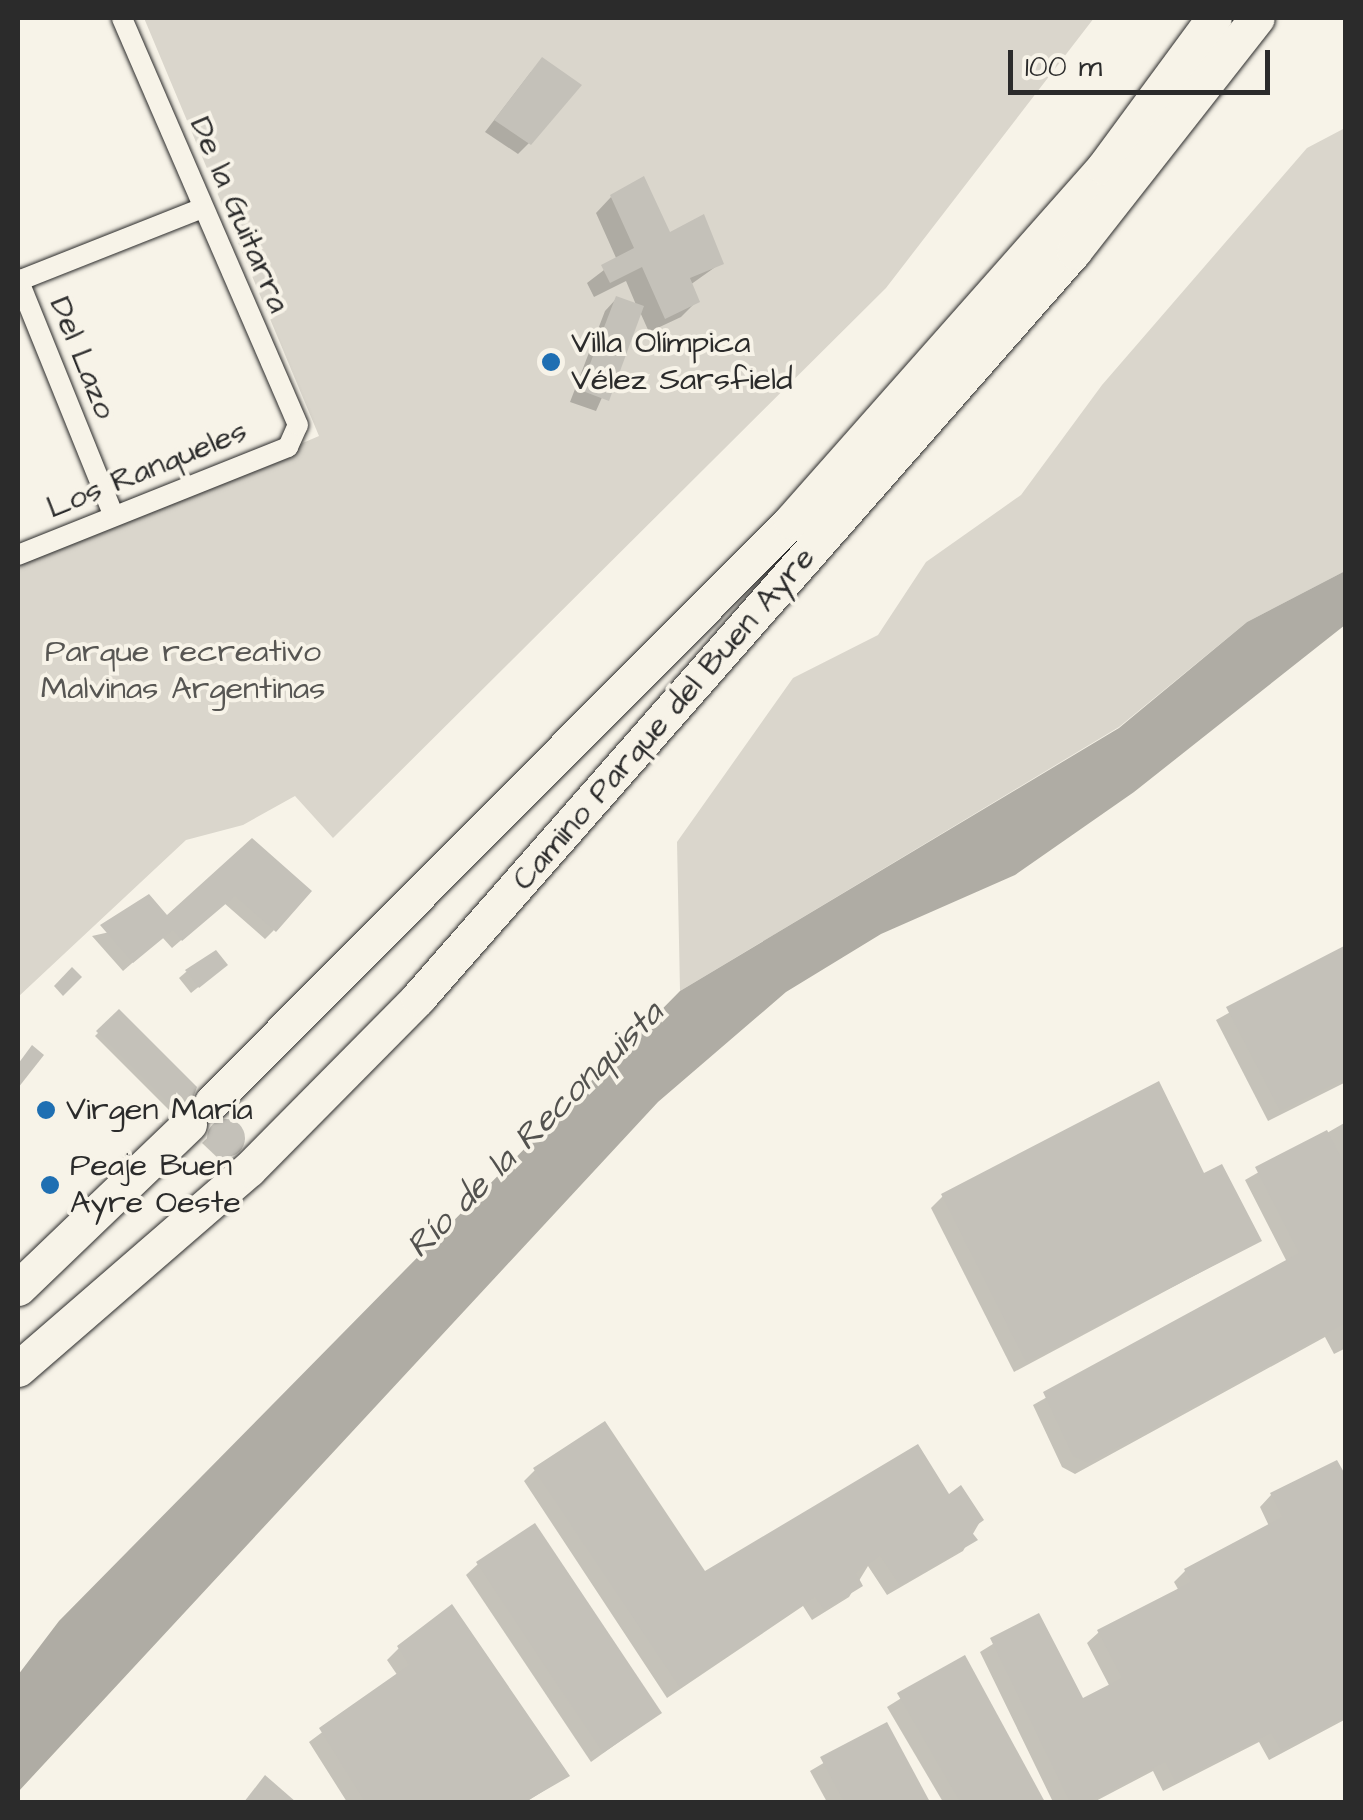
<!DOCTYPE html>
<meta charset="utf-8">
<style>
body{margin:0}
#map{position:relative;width:1363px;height:1820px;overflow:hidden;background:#f7f3e8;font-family:"Architects Daughter",sans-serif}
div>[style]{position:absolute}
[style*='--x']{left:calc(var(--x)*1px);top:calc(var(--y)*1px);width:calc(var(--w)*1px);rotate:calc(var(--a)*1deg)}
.green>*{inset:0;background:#dad6cc}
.water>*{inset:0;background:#afaca4}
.shadow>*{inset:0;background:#0003}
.building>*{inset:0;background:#c4c1b9}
.round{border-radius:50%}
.roads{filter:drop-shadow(0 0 2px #2b2b2b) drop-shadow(0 0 2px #2b2b2b)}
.minor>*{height:20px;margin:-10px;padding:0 10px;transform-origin:10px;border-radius:10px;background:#f7f3e8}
.motorway>*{height:35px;margin:-17.5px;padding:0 17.5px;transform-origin:17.5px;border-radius:17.5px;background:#f7f3e8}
.dots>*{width:28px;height:28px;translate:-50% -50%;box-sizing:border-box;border:5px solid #f7f3e8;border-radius:50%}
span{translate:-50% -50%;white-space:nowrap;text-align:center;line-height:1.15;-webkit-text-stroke:8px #f7f3e8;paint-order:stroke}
.street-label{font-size:32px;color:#2b2b2b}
.poi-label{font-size:32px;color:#2b2b2b}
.left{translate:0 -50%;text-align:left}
.park-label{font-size:32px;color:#575653}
.water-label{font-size:35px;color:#53524f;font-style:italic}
.frame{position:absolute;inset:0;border:20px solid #2b2b2b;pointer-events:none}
.scale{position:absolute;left:1008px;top:50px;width:262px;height:45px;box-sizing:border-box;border:5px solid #2b2b2b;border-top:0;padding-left:12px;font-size:30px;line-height:35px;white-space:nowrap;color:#2b2b2b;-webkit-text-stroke:8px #f7f3e8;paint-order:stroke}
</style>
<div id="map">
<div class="green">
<div style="clip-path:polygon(144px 18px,1094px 18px,886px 288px,333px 838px,295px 796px,243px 825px,186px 840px,18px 997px,18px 564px,319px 436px)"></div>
<div style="clip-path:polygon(1345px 128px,1345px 571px,1247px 622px,1119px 727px,680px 991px,677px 842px,793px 678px,878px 635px,926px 562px,1021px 495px,1102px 385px,1307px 148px)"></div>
</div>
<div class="water">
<div style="clip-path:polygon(1345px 571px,1345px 625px,1134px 792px,1015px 875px,881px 934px,786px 992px,658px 1102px,18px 1792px,18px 1675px,59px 1621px,680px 991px,1119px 728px,1247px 622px)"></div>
</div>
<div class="shadow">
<div style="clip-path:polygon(531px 72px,529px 143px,518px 154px,485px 132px)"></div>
<div style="clip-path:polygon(611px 197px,721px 263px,690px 285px,697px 301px,681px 317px,649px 332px,640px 312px,596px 411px,570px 402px,605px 311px,616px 299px,637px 307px,626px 281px,594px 297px,587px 283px,617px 260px,596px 213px)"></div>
<div style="clip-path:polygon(253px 842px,274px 930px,265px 939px,224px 903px,172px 948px,162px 937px,123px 971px,92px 936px,167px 919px)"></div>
<div style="clip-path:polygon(1346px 948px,1346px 1082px,1268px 1121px,1216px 1020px)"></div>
<div style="clip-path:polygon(186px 972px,217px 972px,191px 993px,179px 978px)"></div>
<div style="clip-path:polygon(119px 1012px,189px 1102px,186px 1106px,170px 1111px,95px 1036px)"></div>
<div style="clip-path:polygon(226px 1120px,245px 1139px,222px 1162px,202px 1143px)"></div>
<div style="clip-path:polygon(1346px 1122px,1346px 1348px,1334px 1354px,1325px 1337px,1075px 1474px,1062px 1467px,1033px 1405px,1287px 1262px,1245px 1180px)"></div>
<div style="clip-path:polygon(1203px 1176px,1259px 1241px,1014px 1372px,931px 1208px,943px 1196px)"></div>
<div style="clip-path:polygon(535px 1470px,704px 1575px,949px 1498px,981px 1520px,963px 1551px,887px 1595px,868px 1566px,849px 1597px,812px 1620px,803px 1606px,667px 1698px,524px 1481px)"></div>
<div style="clip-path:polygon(1346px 1482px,1346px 1719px,1269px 1760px,1259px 1742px,1163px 1791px,1153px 1771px,1094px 1802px,1053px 1802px,980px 1652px,1038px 1616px,1082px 1701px,1110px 1687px,1087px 1643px,1099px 1632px,1179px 1591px,1174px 1582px,1185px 1571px,1269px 1526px,1260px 1507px,1271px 1495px)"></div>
<div style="clip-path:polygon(478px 1564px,659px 1713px,591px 1762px,466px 1575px)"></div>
<div style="clip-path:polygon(399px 1648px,567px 1776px,526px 1802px,347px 1802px,309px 1742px,398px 1676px,387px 1660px)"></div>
<div style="clip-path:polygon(964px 1659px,1042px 1802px,943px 1802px,887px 1707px)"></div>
<div style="clip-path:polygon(886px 1726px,927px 1802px,827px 1802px,810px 1771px)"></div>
</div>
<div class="building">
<div style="clip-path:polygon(542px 57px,582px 85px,531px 145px,494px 120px)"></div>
<div style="clip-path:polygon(644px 176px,670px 232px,704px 214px,724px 264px,690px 278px,700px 302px,665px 319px,642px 267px,610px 283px,601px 265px,634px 248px,610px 195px)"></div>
<div style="clip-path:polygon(616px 296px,644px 306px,609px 401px,580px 390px)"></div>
<div style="clip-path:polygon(252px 838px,312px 891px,276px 932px,235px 896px,182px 941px,173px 930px,133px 963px,100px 925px,149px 894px,167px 915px)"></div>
<div style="clip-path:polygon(1346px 945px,1346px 1078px,1280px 1111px,1226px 1007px)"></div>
<div style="clip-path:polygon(216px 950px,228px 965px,199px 988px,185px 970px)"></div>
<div style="clip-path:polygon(72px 967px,82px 977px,63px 996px,54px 986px)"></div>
<div style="clip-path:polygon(119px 1009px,197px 1087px,191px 1103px,174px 1109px,96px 1031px)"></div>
<div style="clip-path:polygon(32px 1045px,44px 1055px,18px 1088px,18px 1064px)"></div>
<div style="clip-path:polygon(1159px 1081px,1204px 1173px,1222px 1164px,1262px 1241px,1026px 1362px,941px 1194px)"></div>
<div class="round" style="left:207px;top:1119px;width:38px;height:38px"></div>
<div style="clip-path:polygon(1327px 1130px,1346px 1167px,1346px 1323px,1088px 1463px,1073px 1456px,1043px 1392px,1299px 1253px,1255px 1167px)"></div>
<div style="clip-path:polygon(605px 1421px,705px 1571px,918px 1444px,949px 1494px,961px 1485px,984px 1520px,970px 1530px,978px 1540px,900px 1586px,880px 1556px,856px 1573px,863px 1586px,824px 1610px,815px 1597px,680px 1688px,533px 1468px)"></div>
<div style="clip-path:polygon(1337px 1460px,1346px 1476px,1346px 1716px,1281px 1750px,1271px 1733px,1175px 1782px,1165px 1762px,1088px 1802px,1070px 1802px,990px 1638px,1039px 1613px,1083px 1698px,1122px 1678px,1097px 1630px,1191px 1582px,1184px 1569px,1282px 1517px,1270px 1493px)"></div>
<div style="clip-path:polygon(535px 1523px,662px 1713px,603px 1753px,476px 1562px)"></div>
<div style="clip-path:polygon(452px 1604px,570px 1776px,525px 1802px,365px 1802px,319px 1728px,409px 1665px,397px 1646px)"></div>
<div style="clip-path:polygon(965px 1655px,1045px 1802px,960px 1802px,897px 1693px)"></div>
<div style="clip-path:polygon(887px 1722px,930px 1802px,844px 1802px,820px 1757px)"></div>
<div style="clip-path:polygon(265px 1775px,296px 1802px,244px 1802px)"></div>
</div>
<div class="roads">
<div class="minor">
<div style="--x:18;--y:279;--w:253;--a:68"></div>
<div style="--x:18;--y:281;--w:198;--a:-21.6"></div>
<div style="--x:18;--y:555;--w:291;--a:-21.8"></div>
<div style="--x:288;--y:447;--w:24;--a:-66"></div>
<div style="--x:298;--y:425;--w:443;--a:-113.4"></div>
</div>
<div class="motorway">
<div style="--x:212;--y:1102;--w:820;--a:-45.1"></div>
<div style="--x:791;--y:521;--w:473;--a:-48.5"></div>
<div style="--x:1104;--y:167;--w:185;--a:-53.6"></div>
<div style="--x:18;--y:1288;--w:237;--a:-43.8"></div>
<div style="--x:18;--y:1369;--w:306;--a:-40.9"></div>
<div style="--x:249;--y:1169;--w:240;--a:-45.3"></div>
<div style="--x:418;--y:998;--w:994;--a:-48.71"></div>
<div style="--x:1074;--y:251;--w:296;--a:-51.9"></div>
</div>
</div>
<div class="dots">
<div style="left:551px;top:362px;background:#1f6fb2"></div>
<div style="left:46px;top:1110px;background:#1f6fb2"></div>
<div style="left:50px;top:1185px;background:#1f6fb2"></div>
</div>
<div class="street-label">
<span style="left:239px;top:215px;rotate:67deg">De la Guitarra</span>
<span style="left:82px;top:358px;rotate:68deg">Del Lazo</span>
<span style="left:147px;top:470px;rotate:-22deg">Los Ranqueles</span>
<span style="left:664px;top:719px;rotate:-49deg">Camino Parque del Buen Ayre</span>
</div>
<div class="poi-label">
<span class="left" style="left:571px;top:362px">Villa Olímpica<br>Vélez Sarsfield</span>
<span class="left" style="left:66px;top:1110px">Virgen María</span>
<span class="left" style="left:70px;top:1185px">Peaje Buen<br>Ayre Oeste</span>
</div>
<div class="park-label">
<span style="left:183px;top:671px">Parque recreativo<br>Malvinas Argentinas</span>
</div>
<div class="water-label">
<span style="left:535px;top:1130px;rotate:-45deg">Río de la Reconquista</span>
</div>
<div class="frame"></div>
<div class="scale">100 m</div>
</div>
